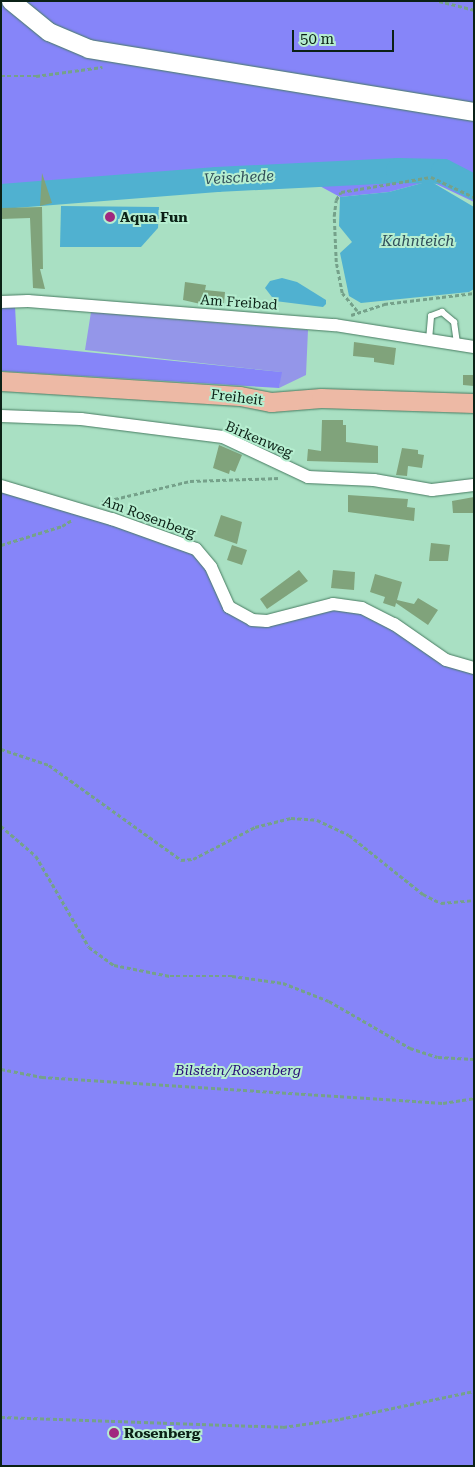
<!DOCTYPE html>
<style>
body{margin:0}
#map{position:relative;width:475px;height:1467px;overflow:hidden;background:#a9e0c3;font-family:"Roboto Serif",serif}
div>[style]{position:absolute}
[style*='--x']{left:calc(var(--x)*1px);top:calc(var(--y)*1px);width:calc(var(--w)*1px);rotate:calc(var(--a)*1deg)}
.green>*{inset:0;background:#9496e9}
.forest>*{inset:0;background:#8685f9}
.water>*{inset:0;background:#50b1d0}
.river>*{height:25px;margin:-12.5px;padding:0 12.5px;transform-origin:12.5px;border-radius:12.5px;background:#50b1d0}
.building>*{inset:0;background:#80a37b}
.path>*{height:2.5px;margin-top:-1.25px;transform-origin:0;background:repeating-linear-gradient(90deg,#75a18a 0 4px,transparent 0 6.5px)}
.roads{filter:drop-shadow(0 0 1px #477b61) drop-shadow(0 0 1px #477b61)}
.service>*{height:6px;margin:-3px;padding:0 3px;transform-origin:3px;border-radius:3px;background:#fff}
.minor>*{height:12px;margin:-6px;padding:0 6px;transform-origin:6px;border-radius:6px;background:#fff}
.secondary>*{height:18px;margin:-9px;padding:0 9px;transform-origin:9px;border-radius:9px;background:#fff}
.primary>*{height:19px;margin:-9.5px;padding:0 9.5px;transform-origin:9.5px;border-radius:9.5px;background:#edb9a5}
.dots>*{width:14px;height:14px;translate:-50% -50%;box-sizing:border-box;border:2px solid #b6eed0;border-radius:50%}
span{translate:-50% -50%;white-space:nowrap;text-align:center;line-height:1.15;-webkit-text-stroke:4px #b6eed0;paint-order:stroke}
.poi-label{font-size:14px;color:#0b2116;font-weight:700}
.left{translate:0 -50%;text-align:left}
.street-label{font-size:14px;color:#0b2116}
.park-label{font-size:14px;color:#270d76;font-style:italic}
.water-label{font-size:15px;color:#314f5a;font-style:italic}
.frame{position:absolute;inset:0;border:2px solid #0b2116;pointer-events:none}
.scale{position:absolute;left:292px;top:30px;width:102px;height:22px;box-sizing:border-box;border:2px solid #0b2116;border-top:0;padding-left:6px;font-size:15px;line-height:18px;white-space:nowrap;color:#0b2116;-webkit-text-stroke:4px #b6eed0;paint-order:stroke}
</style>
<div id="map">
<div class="green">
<div style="clip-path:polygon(91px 312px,308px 330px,306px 375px,279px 388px,281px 372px,85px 350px)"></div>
</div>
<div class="forest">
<div style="clip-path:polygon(1px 1px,474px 1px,474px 202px,430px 181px,389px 192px,340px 197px,316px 184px,1px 207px)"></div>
<div style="clip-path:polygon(15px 306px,17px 345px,282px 372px,279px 388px,1px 371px,1px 307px)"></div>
<div style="clip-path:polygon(1px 486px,196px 549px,229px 607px,252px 620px,308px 609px,362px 608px,446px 660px,474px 668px,474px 1466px,1px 1466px)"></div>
</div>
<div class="water">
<div style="clip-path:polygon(430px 181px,474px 207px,474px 289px,469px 292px,361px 303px,349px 296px,340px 253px,352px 242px,339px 226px,340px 197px,389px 192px)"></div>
<div style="clip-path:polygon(61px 206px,159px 207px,158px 228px,141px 247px,60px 247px)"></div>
<div style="clip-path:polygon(282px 278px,297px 282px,326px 300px,326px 304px,323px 307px,275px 301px,265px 288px,270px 281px)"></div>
</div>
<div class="river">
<div style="--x:1;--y:196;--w:216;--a:-4.5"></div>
<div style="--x:216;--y:179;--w:182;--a:-2.8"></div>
<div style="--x:398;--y:170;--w:45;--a:1.3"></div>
<div style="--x:443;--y:171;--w:35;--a:27"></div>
</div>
<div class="building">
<div style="clip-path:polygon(42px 173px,52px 203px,40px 206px)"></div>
<div style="clip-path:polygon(42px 207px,43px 269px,40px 269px,45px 289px,33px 288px,30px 218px,1px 219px,1px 208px)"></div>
<div style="clip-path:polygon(185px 282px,206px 285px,205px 290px,225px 292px,224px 303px,205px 301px,205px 305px,183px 300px)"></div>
<div style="clip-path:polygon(354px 342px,396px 348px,394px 365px,374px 362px,374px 358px,353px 356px)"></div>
<div style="clip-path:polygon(463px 375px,474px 375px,474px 386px,463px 385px)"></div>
<div style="clip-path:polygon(322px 420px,343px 420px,343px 425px,346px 425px,346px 442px,378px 446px,378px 463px,307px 461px,308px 449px,321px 451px)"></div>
<div style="clip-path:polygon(219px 445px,242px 455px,235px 472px,230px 470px,229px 474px,213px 468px)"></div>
<div style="clip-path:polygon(402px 448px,418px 450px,418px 454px,424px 455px,422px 468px,408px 466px,407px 476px,396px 475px)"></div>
<div style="clip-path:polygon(348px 495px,408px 499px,407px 507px,415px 508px,414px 521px,348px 512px)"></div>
<div style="clip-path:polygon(474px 497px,474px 513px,453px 513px,452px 501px)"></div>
<div style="clip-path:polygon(221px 515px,242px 522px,237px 544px,214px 536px)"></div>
<div style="clip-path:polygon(431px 543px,450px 545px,448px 561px,429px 561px)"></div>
<div style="clip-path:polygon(232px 545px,247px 550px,242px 565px,227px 560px)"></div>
<div style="clip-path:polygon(299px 570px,308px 581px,267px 609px,260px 599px)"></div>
<div style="clip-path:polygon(333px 570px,355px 572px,354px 590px,331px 588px)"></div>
<div style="clip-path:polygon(375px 574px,402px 582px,397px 600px,414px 604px,418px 598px,438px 610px,428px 625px,396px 603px,395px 607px,383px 603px,385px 597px,370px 592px)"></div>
</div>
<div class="path">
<div style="--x:439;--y:1;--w:36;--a:14"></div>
<div style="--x:1;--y:76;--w:35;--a:0"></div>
<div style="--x:36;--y:76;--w:67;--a:-7.8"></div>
<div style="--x:357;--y:311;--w:23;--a:-130"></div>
<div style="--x:342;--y:293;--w:32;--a:-101"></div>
<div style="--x:336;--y:262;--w:46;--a:-92.5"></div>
<div style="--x:334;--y:216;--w:16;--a:-83"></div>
<div style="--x:336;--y:200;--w:9;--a:-58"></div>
<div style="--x:341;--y:192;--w:91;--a:-9.5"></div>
<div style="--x:431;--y:177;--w:47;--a:24.9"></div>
<div style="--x:351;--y:315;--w:35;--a:-18"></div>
<div style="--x:384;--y:304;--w:91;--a:-7"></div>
<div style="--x:102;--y:502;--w:90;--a:-13.4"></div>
<div style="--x:190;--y:481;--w:89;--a:-1.9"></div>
<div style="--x:1;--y:545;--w:64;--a:-17.3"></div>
<div style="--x:62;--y:526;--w:12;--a:-31"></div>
<div style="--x:1;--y:749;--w:51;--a:18.4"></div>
<div style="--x:49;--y:765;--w:163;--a:35.7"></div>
<div style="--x:181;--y:860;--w:12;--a:-5"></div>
<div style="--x:193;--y:859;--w:70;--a:-27.3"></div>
<div style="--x:255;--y:827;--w:37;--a:-14"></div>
<div style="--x:291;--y:818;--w:26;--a:4"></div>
<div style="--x:317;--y:820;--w:35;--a:25"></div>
<div style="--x:349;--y:835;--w:95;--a:38.6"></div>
<div style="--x:423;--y:894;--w:20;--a:27"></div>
<div style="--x:441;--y:903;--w:33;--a:-5"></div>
<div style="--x:1;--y:826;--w:46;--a:40.6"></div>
<div style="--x:36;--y:856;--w:105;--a:59.8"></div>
<div style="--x:89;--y:947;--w:31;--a:36"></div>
<div style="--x:114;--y:965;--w:57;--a:11.1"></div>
<div style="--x:170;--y:976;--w:62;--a:0"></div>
<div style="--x:232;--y:976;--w:51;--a:7.8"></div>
<div style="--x:283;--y:983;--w:49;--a:21.4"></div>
<div style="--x:329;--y:1001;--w:94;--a:30.1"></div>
<div style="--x:410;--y:1048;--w:29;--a:18"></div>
<div style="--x:438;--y:1057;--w:36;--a:3"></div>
<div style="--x:1;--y:1069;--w:42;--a:11"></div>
<div style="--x:42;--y:1077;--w:358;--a:3.7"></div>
<div style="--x:399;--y:1100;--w:44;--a:3.9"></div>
<div style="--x:443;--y:1103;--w:31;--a:-9"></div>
<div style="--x:1;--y:1417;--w:282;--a:2"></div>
<div style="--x:283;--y:1427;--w:58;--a:-8"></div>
<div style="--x:340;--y:1419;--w:137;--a:-11.8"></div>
</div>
<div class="roads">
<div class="service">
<div style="--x:429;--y:340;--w:24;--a:-85"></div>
<div style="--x:431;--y:316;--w:12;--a:-20"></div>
<div style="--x:442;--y:312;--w:16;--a:40"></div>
<div style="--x:454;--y:322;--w:22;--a:82"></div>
</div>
<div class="minor">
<div style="--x:1;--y:302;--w:27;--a:-2"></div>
<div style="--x:28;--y:301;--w:308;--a:4.5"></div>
<div style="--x:335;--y:325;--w:141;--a:9"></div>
<div style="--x:1;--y:416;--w:80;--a:2.1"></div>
<div style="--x:81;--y:419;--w:143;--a:7.2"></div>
<div style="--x:223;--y:437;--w:94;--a:25.2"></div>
<div style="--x:308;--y:477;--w:66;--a:2.6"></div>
<div style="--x:374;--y:480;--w:59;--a:9.8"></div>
<div style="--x:432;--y:490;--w:42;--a:-6.8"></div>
<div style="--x:1;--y:486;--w:116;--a:16.6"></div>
<div style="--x:112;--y:519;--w:89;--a:19.7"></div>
<div style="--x:196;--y:549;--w:23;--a:50"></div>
<div style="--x:211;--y:567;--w:44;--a:65.8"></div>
<div style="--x:229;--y:607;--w:26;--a:29"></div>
<div style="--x:252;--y:620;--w:15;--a:4"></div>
<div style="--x:267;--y:621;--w:68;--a:-14.4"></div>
<div style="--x:333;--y:604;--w:29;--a:8"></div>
<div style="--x:362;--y:608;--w:36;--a:27"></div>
<div style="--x:394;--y:624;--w:63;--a:34.7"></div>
<div style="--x:446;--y:660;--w:29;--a:16"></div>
</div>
<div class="secondary">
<div style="--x:11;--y:1;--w:49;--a:39.2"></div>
<div style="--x:49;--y:32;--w:43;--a:23"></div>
<div style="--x:89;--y:49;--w:390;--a:9.3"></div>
</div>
<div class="primary">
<div style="--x:1;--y:381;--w:239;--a:3.6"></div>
<div style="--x:240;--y:396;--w:32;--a:11"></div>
<div style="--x:271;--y:402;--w:50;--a:-4.6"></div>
<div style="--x:321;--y:398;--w:153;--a:1.9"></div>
</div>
</div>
<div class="dots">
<div style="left:110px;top:217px;background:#a1287f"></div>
<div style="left:114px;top:1433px;background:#a1287f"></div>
</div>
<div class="poi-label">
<span class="left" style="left:120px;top:217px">Aqua Fun</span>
<span class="left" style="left:124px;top:1433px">Rosenberg</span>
</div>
<div class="street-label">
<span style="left:239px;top:302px;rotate:4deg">Am Freibad</span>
<span style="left:237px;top:397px;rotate:7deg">Freiheit</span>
<span style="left:259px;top:439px;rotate:23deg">Birkenweg</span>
<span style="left:149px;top:517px;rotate:20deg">Am Rosenberg</span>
</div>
<div class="park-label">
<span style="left:238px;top:1070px">Bilstein/Rosenberg</span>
</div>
<div class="water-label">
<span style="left:239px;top:178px;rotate:-3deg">Veischede</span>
<span style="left:418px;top:242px">Kahnteich</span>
</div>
<div class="frame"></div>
<div class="scale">50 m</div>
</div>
